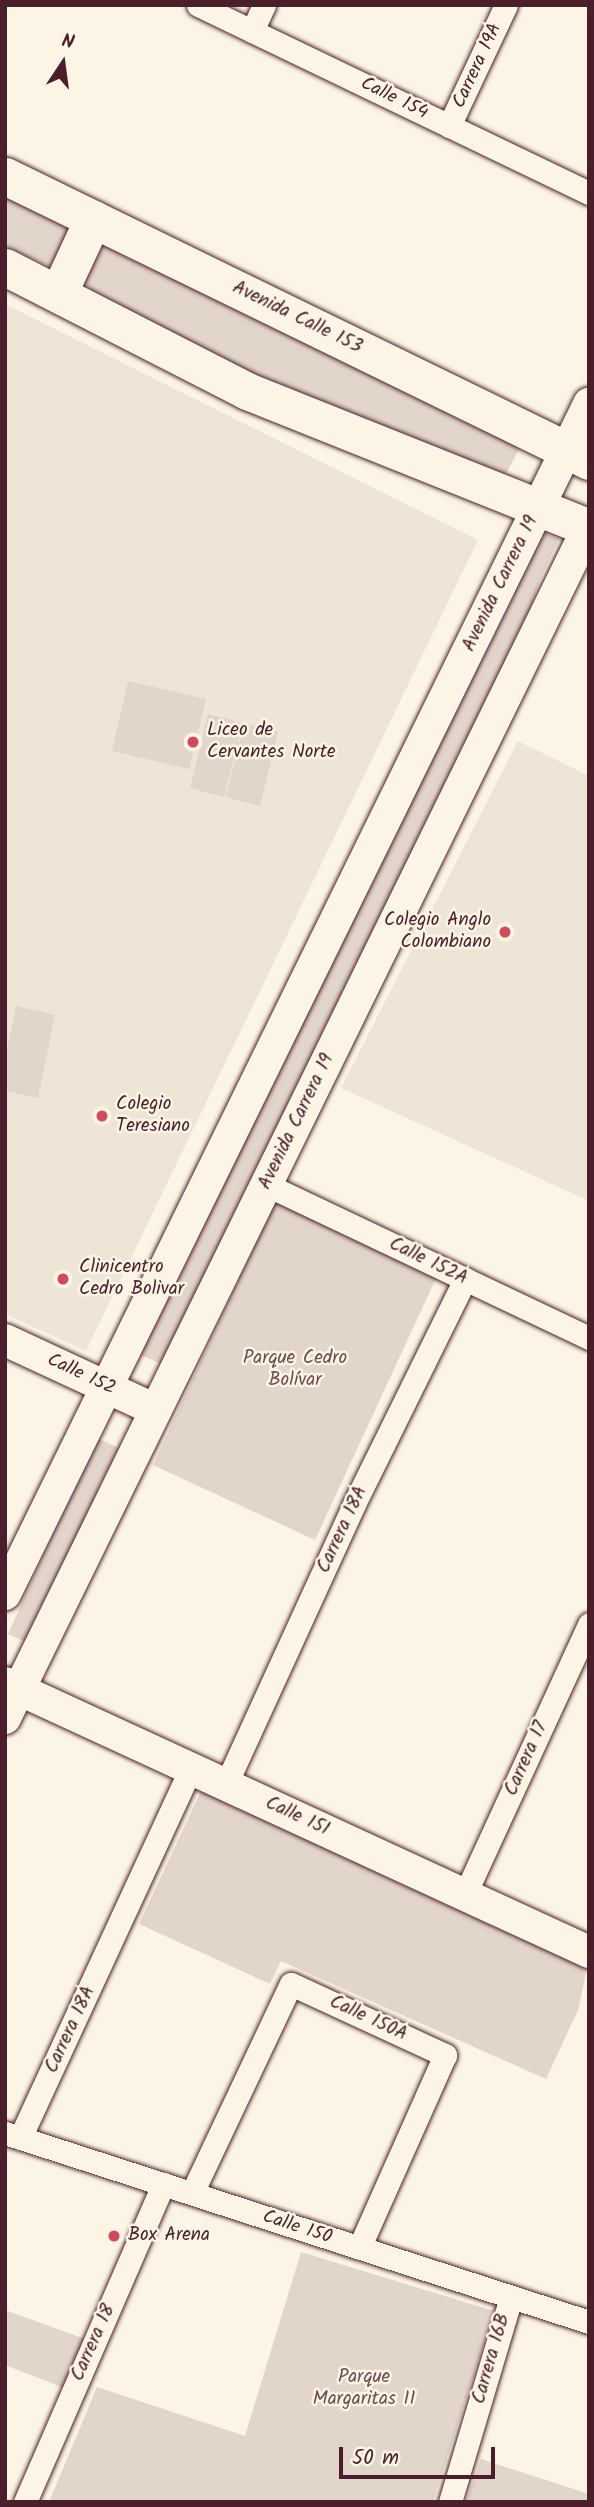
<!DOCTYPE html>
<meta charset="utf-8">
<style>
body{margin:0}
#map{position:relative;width:594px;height:2507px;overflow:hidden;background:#fcf5e5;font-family:Kalam,sans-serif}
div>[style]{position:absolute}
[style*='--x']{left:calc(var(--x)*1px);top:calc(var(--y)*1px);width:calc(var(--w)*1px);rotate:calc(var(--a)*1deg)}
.built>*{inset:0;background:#eee5d7}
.green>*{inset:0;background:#e2d5ca}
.roads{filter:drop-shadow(0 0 2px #4a1f2b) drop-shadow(0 0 2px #4a1f2b)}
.street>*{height:23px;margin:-11.5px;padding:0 11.5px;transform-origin:11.5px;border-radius:11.5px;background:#fcf5e5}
.secondary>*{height:32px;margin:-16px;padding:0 16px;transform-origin:16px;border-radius:16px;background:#fcf5e5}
.primary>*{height:37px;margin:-18.5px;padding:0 18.5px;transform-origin:18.5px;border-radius:18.5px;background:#fcf5e5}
.dots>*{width:19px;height:19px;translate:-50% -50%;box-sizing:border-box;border:4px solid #fcf5e5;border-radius:50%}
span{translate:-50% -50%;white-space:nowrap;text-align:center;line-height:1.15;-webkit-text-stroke:5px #fcf5e5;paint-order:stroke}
.street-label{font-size:19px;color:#4a1f2b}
.poi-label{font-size:19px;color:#4a1f2b}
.left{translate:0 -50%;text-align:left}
.right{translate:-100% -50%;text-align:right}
.park-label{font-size:19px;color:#704c53}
.frame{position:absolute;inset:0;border:7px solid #4a1f2b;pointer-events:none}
.north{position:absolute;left:28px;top:28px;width:70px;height:70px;-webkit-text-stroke:5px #fcf5e5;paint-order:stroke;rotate:13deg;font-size:19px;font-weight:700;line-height:28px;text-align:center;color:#4a1f2b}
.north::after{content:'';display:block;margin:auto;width:24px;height:32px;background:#4a1f2b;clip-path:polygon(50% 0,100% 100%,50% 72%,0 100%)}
.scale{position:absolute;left:339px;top:2447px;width:156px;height:32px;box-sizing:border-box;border:4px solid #4a1f2b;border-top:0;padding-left:9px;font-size:21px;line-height:24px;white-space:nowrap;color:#4a1f2b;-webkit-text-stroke:5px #fcf5e5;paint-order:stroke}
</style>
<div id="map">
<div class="built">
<div style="clip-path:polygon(5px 304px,478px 540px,86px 1351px,5px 1314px)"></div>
<div style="clip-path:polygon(518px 741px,589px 776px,589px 1201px,341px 1088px)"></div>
</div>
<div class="green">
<div style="clip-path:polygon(5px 190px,68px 225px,70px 232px,52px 267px,5px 246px)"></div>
<div style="clip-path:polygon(101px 238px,523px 442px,503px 479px,283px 394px,92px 290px,82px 281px)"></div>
<div style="clip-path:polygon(539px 531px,559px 539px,540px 579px,521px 639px,168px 1367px,137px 1353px)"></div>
<div style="clip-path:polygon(128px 681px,206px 699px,189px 769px,112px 751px)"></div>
<div style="clip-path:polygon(208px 714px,243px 723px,224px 797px,190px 788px)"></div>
<div style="clip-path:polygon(244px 723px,278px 732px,260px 806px,226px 797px)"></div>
<div style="clip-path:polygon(16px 1006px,55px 1015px,38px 1098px,5px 1091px,5px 1059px)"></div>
<div style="clip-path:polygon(276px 1199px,438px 1274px,315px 1540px,153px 1465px)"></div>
<div style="clip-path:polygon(96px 1438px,119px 1448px,100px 1485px,97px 1509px,30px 1644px,8px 1634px)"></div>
<div style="clip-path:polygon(203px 1787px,588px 1964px,578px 2010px,546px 2079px,281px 1961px,270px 1984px,139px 1924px)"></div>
<div style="clip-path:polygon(301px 2252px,494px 2311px,433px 2502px,49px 2502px,97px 2387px,245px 2436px)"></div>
<div style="clip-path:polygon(5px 2310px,85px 2339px,64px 2388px,5px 2365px)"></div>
<div style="clip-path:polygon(481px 2459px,589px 2494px,589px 2502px,466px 2502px)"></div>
</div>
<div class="roads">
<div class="street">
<div style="--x:198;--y:5;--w:434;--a:25.7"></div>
<div style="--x:252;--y:31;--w:29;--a:-65"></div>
<div style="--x:449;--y:126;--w:134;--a:-64.8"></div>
<div style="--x:267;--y:1185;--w:357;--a:25.4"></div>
<div style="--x:226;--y:1784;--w:308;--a:-65.4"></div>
<div style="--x:354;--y:1504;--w:251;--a:-63.7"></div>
<div style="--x:465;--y:1894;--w:297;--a:-65.3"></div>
<div style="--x:5;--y:2133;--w:614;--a:17.93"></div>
<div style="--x:20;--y:2138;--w:408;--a:-65.2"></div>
<div style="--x:192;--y:2193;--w:231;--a:-64.7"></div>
<div style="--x:291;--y:1984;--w:170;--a:24.8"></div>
<div style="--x:445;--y:2055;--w:211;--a:114"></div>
<div style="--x:25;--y:2502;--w:347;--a:-66.5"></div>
<div style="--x:450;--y:2502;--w:214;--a:-73.4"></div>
</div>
<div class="secondary">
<div style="--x:5;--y:1340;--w:166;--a:24.9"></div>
<div style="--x:5;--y:1594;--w:1326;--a:-63.86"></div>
<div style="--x:5;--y:1683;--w:643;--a:24.73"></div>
<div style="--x:5;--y:1718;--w:1327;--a:-63.9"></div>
</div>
<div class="primary">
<div style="--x:5;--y:176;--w:650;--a:26.01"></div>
<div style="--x:5;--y:267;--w:272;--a:27.1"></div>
<div style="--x:247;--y:391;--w:368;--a:21.8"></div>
<div style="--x:58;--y:294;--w:83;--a:-65"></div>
</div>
</div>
<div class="dots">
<div style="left:193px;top:742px;background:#d1495b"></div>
<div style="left:505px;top:932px;background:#d1495b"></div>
<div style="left:102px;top:1116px;background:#d1495b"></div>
<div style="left:63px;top:1279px;background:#d1495b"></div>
<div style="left:114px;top:2236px;background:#d1495b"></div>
</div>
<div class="street-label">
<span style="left:478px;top:66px;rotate:-65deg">Carrera 19A</span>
<span style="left:394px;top:99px;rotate:26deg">Calle 154</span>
<span style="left:297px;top:318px;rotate:26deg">Avenida Calle 153</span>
<span style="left:501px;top:584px;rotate:-64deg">Avenida Carrera 19</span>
<span style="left:297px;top:1122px;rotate:-64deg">Avenida Carrera 19</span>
<span style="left:428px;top:1262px;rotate:26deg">Calle 152A</span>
<span style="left:81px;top:1375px;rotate:25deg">Calle 152</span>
<span style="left:343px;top:1530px;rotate:-65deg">Carrera 18A</span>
<span style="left:527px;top:1759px;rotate:-66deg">Carrera 17</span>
<span style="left:297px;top:1817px;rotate:25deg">Calle 151</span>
<span style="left:368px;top:2019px;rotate:25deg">Calle 150A</span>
<span style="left:71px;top:2030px;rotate:-65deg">Carrera 18A</span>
<span style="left:297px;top:2228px;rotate:18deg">Calle 150</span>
<span style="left:94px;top:2343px;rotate:-66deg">Carrera 18</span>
<span style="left:492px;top:2359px;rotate:-74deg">Carrera 16B</span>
</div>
<div class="poi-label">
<span class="left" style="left:207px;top:742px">Liceo de<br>Cervantes Norte</span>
<span class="right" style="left:491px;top:932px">Colegio Anglo<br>Colombiano</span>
<span class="left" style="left:116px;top:1116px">Colegio<br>Teresiano</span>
<span class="left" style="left:79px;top:1279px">Clinicentro<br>Cedro Bolivar</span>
<span class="left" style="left:128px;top:2236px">Box Arena</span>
</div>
<div class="park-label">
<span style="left:295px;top:1370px">Parque Cedro<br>Bolívar</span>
<span style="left:364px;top:2389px">Parque<br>Margaritas II</span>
</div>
<div class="frame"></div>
<div class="north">N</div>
<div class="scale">50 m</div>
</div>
